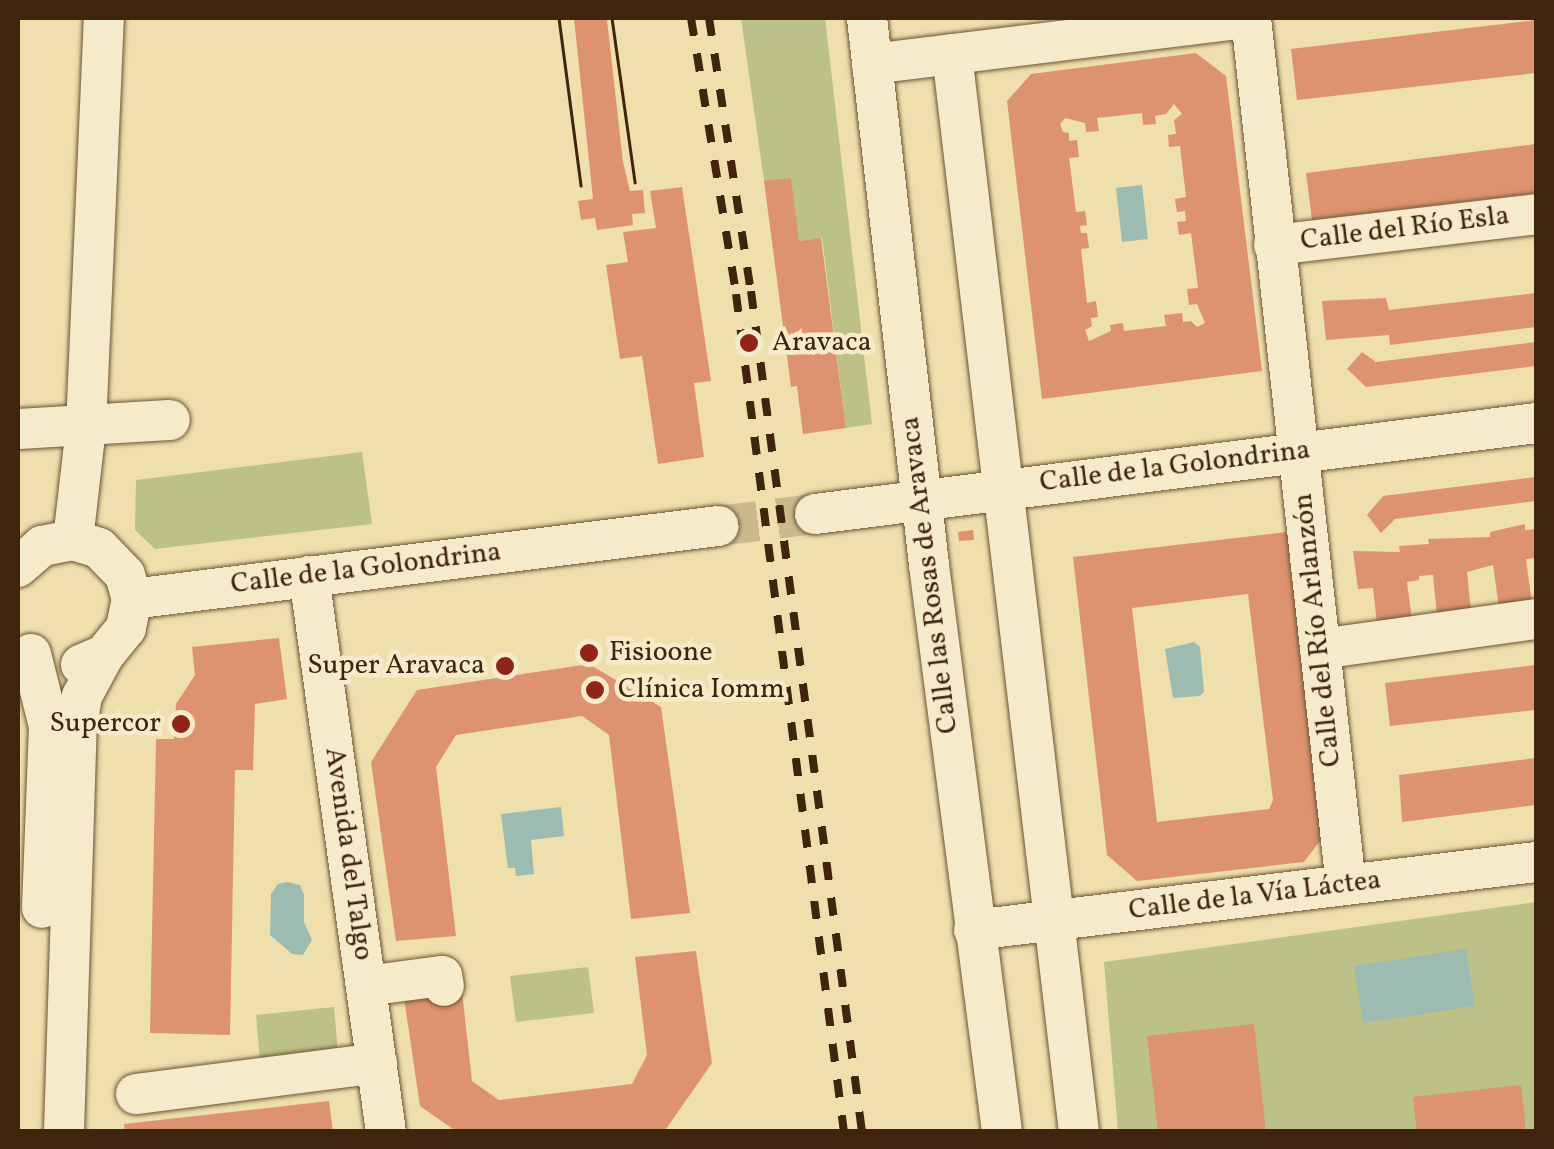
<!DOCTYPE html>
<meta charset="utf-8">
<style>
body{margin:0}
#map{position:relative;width:1554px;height:1149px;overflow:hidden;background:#efdfac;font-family:Vollkorn,serif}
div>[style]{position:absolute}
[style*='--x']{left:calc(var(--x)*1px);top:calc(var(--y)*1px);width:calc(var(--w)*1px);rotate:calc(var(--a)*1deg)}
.green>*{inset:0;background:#bcc187}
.water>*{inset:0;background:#9cbbb1}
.building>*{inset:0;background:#dd9270}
.minor-tunnel>*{height:40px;margin-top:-20px;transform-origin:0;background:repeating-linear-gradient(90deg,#ccba8c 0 40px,transparent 0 60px)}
.roads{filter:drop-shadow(0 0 2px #6c5335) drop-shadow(0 0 2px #6c5335)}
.minor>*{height:40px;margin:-20px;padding:0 20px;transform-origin:20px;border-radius:20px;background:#f5eac9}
.tram>*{height:2.5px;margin:-1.25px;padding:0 1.25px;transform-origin:1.25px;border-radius:1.25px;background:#40240d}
.rail>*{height:8px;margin-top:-4px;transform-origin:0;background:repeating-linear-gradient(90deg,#40240d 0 18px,transparent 0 36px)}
.dots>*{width:28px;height:28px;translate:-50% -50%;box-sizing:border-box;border:5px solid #f5eac9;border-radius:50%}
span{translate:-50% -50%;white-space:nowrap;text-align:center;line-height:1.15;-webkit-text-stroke:9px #f5eac9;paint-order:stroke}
.street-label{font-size:28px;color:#40240d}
.poi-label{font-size:28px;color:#40240d}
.left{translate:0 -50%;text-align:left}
.right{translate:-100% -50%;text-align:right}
.frame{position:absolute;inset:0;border:20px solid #40240d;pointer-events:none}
</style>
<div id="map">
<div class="green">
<div style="clip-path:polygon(741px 18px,825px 18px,872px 424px,846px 428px,822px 238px,799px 241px,764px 181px)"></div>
<div style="clip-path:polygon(362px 452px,372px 524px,155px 549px,135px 530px,136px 480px)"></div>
<div style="clip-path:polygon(1536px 902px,1536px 1131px,1118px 1131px,1104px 962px)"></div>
<div style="clip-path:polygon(588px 967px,594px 1013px,516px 1022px,510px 976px)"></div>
<div style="clip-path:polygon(334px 1007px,338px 1053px,260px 1061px,256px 1015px)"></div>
</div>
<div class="water">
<div style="clip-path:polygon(1142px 185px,1148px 239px,1122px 242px,1116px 188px)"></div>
<div style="clip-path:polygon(1194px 642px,1200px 647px,1204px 692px,1200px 696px,1173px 698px,1165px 649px)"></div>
<div style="clip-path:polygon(561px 807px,564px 836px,531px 840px,534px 874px,516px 876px,515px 868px,508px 868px,501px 814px)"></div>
<div style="clip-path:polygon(287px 882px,300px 885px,304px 895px,304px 922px,312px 940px,303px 955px,292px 954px,270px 935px,271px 894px,278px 884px)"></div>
<div style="clip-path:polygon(1466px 949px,1475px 1006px,1363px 1023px,1354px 966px)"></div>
</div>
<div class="building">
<div style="clip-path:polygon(574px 18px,607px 20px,623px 162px,630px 191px,643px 190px,645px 213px,632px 214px,633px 225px,597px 230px,595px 218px,581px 220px,578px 201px,593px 199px)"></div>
<div style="clip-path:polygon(1536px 20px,1536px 73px,1297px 100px,1291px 49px)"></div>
<div style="clip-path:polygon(evenodd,1196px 53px,1226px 76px,1262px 371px,1042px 399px,1007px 101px,1031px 74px,1196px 53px,1174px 104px,1182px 114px,1174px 120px,1176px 134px,1168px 135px,1169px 147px,1180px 146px,1186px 197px,1175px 199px,1177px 212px,1185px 211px,1186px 221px,1177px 222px,1179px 235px,1191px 233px,1198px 288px,1187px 289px,1189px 305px,1197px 304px,1205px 323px,1197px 327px,1191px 321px,1183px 322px,1182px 313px,1164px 315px,1166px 326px,1124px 331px,1123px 323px,1110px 325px,1111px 331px,1089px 341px,1085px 330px,1092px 326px,1091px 318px,1098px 317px,1096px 301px,1087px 303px,1081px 249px,1089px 248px,1087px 233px,1081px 233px,1080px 226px,1087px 225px,1085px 211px,1076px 212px,1069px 158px,1079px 157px,1077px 140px,1069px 141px,1069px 133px,1063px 132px,1060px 124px,1065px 118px,1085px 123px,1086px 132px,1099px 131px,1097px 118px,1142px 113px,1143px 125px,1156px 124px,1155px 116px,1166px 114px,1174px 104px)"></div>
<div style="clip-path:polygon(1536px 144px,1536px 193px,1312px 220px,1306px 173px)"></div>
<div style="clip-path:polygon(791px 178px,799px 241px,821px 238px,846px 428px,803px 434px,797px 386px,791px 387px,764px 181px)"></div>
<div style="clip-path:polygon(682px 187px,711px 381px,694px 383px,704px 457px,658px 464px,642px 356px,620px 359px,606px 265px,628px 262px,623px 232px,656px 228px,650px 191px)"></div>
<div style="clip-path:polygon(1536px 293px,1536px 327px,1390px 345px,1389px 335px,1326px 340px,1322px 301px,1386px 298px,1389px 310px)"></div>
<div style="clip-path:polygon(1536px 342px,1536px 366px,1366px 387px,1347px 369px,1362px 352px,1376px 362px)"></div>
<div style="clip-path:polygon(1536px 477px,1536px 501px,1395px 519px,1381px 533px,1367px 515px,1383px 496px)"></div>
<div style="clip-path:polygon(1525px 524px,1525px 530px,1536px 529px,1536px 558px,1526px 559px,1532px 604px,1499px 608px,1493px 565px,1467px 572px,1471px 611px,1437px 616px,1433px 575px,1419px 576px,1419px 580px,1407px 582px,1412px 620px,1377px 624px,1373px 588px,1358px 589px,1353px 551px,1400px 552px,1399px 546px,1429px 544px,1428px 539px,1490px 537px,1490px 532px)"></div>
<div style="clip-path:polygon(973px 530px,974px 540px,959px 541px,958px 532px)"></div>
<div style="clip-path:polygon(evenodd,1296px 531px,1329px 829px,1304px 862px,1137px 881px,1107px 855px,1073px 557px,1296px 531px,1248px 594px,1273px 800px,1269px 809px,1157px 822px,1132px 608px,1248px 594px)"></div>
<div style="clip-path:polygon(279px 638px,287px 699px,255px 704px,253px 770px,235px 770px,230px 1035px,150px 1033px,156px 739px,174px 739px,176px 704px,195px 675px,192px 647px)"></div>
<div style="clip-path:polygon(589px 664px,661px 707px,690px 913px,631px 919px,609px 735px,582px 716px,456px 735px,436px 767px,456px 936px,396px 941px,371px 762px,417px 690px)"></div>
<div style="clip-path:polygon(1536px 665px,1536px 710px,1390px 726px,1385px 683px)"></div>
<div style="clip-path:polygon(1536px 758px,1536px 805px,1402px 822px,1399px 775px)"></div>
<div style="clip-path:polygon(696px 951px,712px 1063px,664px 1132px,457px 1132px,420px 1106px,404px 998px,462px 992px,472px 1081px,499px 1100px,632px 1084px,647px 1055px,635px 957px)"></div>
<div style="clip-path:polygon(1254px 1024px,1266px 1132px,1158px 1132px,1147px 1036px)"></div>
<div style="clip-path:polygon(1521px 1085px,1526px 1132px,1417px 1132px,1413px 1097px)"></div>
<div style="clip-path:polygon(329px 1101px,333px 1132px,125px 1132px,124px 1124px)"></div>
</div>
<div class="minor-tunnel">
<div style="--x:718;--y:526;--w:98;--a:-7.1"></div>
</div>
<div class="roads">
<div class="minor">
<div style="--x:867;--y:18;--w:551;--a:83.53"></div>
<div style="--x:929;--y:565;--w:572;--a:82.66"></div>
<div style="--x:1251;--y:18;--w:872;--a:83.75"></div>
<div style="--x:952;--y:54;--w:1085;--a:83.28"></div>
<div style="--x:872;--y:64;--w:380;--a:-7"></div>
<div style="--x:1274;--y:245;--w:264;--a:-6.7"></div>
<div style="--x:18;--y:429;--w:152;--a:-3.4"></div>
<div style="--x:815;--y:514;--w:727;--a:-7.19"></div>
<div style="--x:73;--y:540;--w:114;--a:-83.4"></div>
<div style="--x:86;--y:427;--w:409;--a:-87.5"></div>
<div style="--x:18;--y:567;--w:32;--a:-41"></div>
<div style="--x:42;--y:546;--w:32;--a:-11"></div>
<div style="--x:73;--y:540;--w:27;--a:17"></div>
<div style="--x:99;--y:548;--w:37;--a:46"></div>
<div style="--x:125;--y:575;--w:25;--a:74"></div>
<div style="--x:132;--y:599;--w:30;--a:102"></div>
<div style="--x:126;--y:628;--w:35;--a:129"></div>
<div style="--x:104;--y:655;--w:25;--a:157"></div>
<div style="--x:309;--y:576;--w:561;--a:82.12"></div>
<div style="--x:132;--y:599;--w:591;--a:-7.1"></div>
<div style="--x:1320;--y:649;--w:218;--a:-7.9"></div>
<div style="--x:31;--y:654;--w:74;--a:76"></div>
<div style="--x:49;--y:726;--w:182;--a:92.2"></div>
<div style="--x:974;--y:930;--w:566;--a:-6.9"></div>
<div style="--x:366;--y:986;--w:77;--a:-7.5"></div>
<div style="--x:442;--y:976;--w:10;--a:79"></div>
<div style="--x:136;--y:1094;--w:243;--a:-7.3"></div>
<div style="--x:64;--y:1132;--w:405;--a:-88.2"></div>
<div style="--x:77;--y:727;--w:31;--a:-81"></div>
<div style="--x:82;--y:696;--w:47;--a:-61.8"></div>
</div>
</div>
<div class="tram">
<div style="--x:559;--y:18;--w:169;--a:82.5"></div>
<div style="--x:612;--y:18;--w:166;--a:82"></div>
</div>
<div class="rail">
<div style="--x:691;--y:18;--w:280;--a:80.7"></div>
<div style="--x:736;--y:294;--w:845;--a:82.66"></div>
<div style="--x:709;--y:18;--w:276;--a:81.3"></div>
<div style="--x:751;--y:291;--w:848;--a:82.48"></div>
</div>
<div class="dots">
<div style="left:749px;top:343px;background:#8f2418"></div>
<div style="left:589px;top:653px;background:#8f2418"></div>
<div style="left:505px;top:666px;background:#8f2418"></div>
<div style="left:595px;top:690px;background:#8f2418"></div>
<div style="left:181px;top:724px;background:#8f2418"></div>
</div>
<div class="street-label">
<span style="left:1405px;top:229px;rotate:-7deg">Calle del Río Esla</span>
<span style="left:1175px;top:467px;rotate:-7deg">Calle de la Golondrina</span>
<span style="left:366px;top:569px;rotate:-7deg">Calle de la Golondrina</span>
<span style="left:930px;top:575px;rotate:-97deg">Calle las Rosas de Aravaca</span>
<span style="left:1318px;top:630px;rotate:-96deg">Calle del Río Arlanzón</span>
<span style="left:348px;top:854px;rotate:82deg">Avenida del Talgo</span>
<span style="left:1255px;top:896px;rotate:-7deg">Calle de la Vía Láctea</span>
</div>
<div class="poi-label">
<span class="left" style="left:772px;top:343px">Aravaca</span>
<span class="left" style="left:609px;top:653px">Fisioone</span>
<span class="right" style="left:485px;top:666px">Super Aravaca</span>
<span class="left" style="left:618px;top:690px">Clínica Iomm</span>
<span class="right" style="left:161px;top:724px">Supercor</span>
</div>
<div class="frame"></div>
</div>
